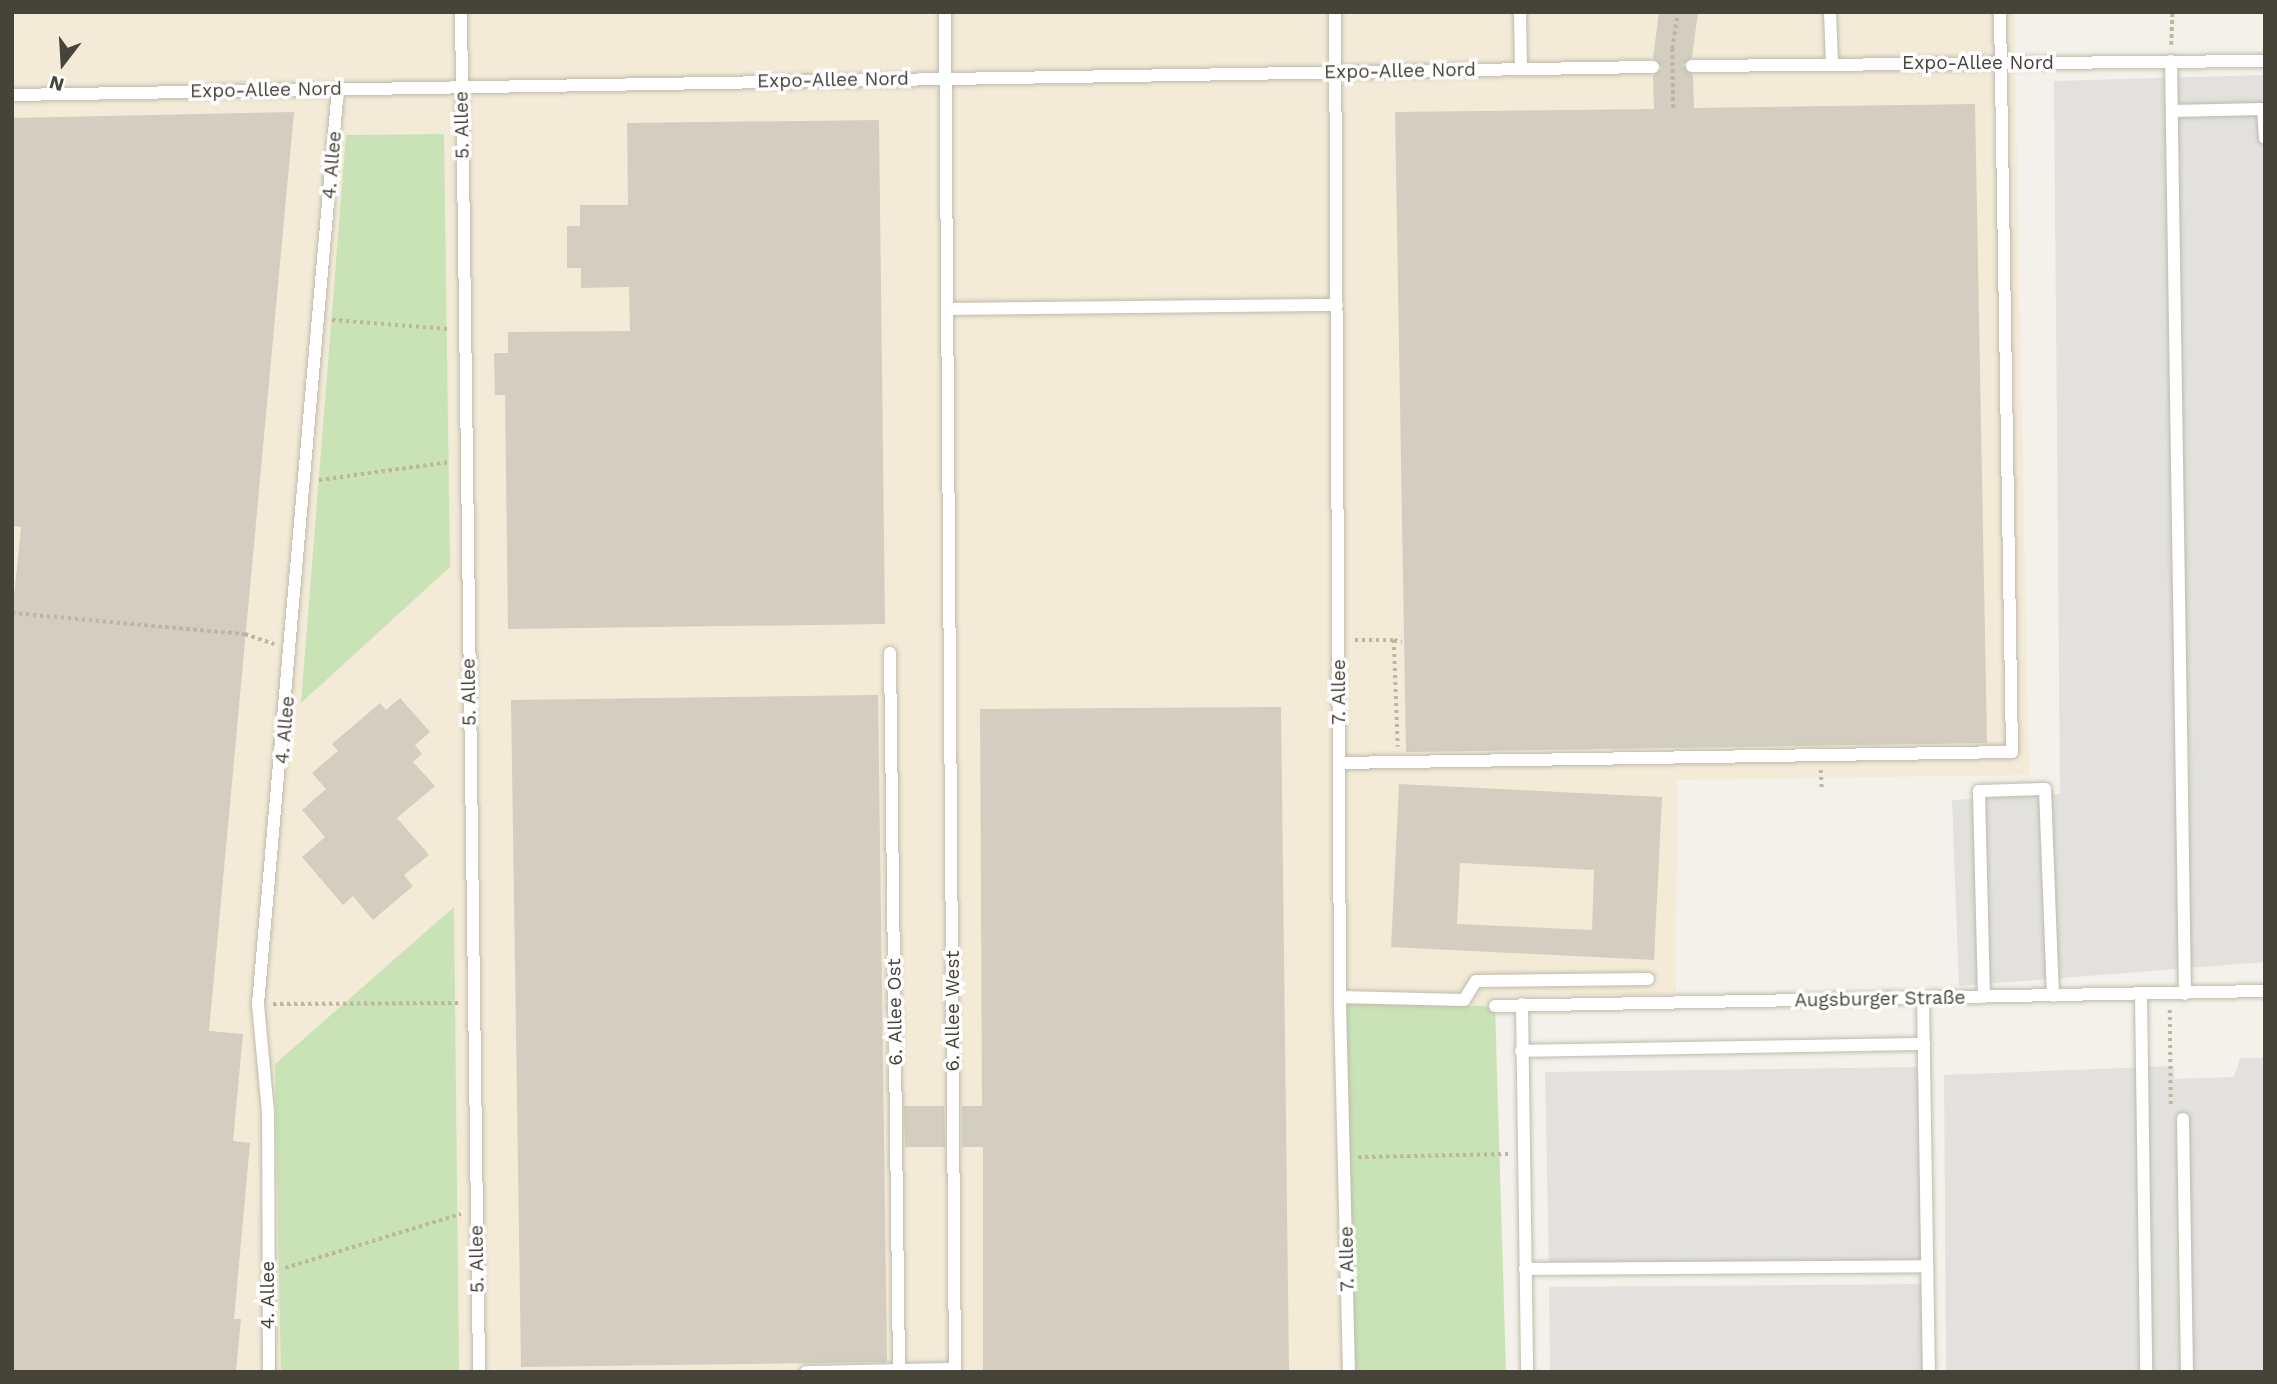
<!DOCTYPE html>
<meta charset="utf-8">
<style>
body{margin:0}
#map{position:relative;width:2277px;height:1384px;overflow:hidden;background:#f3f1e9;font-family:"Work Sans",sans-serif}
div>[style]{position:absolute}
[style*='--x']{left:calc(var(--x)*1px);top:calc(var(--y)*1px);width:calc(var(--w)*1px);rotate:calc(var(--a)*1deg)}
.commercial>*{inset:0;background:#f3ebd7}
.green>*{inset:0;background:#c9e3b6}
.parking>*{inset:0;background:#e2e1dd}
.building>*{inset:0;background:#d4cec0}
.path>*{height:3.5px;margin-top:-1.75px;transform-origin:0;background:repeating-linear-gradient(90deg,#beb79f 0 3.5px,transparent 0 7px)}
.roads{filter:drop-shadow(0 0 2px #bebaad) drop-shadow(0 0 2px #bebaad)}
.lane>*{height:12px;margin:-6px;padding:0 6px;transform-origin:6px;border-radius:6px;background:#fff}
span{translate:-50% -50%;white-space:nowrap;text-align:center;line-height:1.15;-webkit-text-stroke:7px #fff;paint-order:stroke}
.street-label{font-size:19px;color:#464338}
.frame{position:absolute;inset:0;border:14px solid #464338;pointer-events:none}
.north{position:absolute;left:28px;top:28px;width:70px;height:70px;-webkit-text-stroke:5px #fff;paint-order:stroke;rotate:197deg;font-size:19px;font-weight:700;line-height:28px;text-align:center;color:#464338}
.north::after{content:'';display:block;margin:auto;width:24px;height:32px;background:#464338;clip-path:polygon(50% 0,100% 100%,50% 72%,0 100%)}
</style>
<div id="map">
<div class="commercial">
<div style="clip-path:polygon(12px 12px,2014px 12px,2029px 775px,1677px 780px,1676px 994px,1494px 996px,1506px 1372px,12px 1372px)"></div>
</div>
<div class="green">
<div style="clip-path:polygon(444px 134px,450px 567px,301px 703px,346px 135px)"></div>
<div style="clip-path:polygon(454px 907px,459px 1372px,281px 1372px,275px 1064px)"></div>
<div style="clip-path:polygon(1340px 1004px,1495px 1006px,1506px 1372px,1349px 1372px)"></div>
</div>
<div class="parking">
<div style="clip-path:polygon(2265px 75px,2265px 962px,1959px 986px,1952px 800px,2060px 794px,2054px 81px)"></div>
<div style="clip-path:polygon(2240px 1058px,2265px 1058px,2265px 1372px,1946px 1372px,1944px 1075px,2174px 1066px,2174px 1079px,2234px 1077px)"></div>
<div style="clip-path:polygon(1921px 1067px,1924px 1265px,1549px 1271px,1545px 1072px)"></div>
<div style="clip-path:polygon(1925px 1284px,1925px 1372px,1550px 1372px,1549px 1287px)"></div>
</div>
<div class="building">
<div style="clip-path:polygon(1659px 12px,1698px 12px,1692px 57px,1683px 65px,1693px 75px,1694px 108px,1975px 104px,1987px 743px,1406px 752px,1395px 112px,1654px 109px,1653px 76px,1662px 68px,1653px 58px)"></div>
<div style="clip-path:polygon(294px 112px,209px 1031px,243px 1034px,233px 1141px,250px 1143px,234px 1319px,241px 1319px,236px 1372px,12px 1372px,12px 616px,21px 527px,12px 526px,12px 118px)"></div>
<div style="clip-path:polygon(879px 120px,885px 624px,508px 629px,505px 395px,495px 395px,494px 353px,508px 353px,508px 332px,630px 331px,629px 287px,581px 288px,581px 268px,567px 268px,567px 226px,580px 226px,580px 205px,628px 205px,627px 123px)"></div>
<div style="clip-path:polygon(878px 695px,887px 1362px,521px 1367px,511px 700px)"></div>
<div style="clip-path:polygon(400px 698px,430px 732px,415px 745px,422px 754px,413px 762px,435px 786px,397px 818px,429px 855px,404px 875px,413px 886px,373px 920px,353px 896px,343px 905px,302px 857px,325px 837px,302px 810px,326px 789px,312px 773px,338px 751px,332px 744px,380px 703px,386px 710px)"></div>
<div style="clip-path:polygon(1281px 707px,1289px 1372px,983px 1372px,983px 1147px,962px 1147px,962px 1106px,982px 1106px,980px 709px)"></div>
<div style="clip-path:polygon(evenodd,1399px 784px,1662px 797px,1654px 960px,1391px 947px,1399px 784px,1460px 863px,1594px 870px,1592px 930px,1457px 924px,1460px 863px)"></div>
<div style="clip-path:polygon(904px 1106px,944px 1106px,945px 1147px,905px 1147px)"></div>
</div>
<div class="path">
<div style="--x:2171;--y:45;--w:33;--a:-88"></div>
<div style="--x:1673;--y:108;--w:59;--a:-91"></div>
<div style="--x:1672;--y:49;--w:37;--a:-81"></div>
<div style="--x:332;--y:320;--w:118;--a:4.4"></div>
<div style="--x:319;--y:480;--w:132;--a:-7.8"></div>
<div style="--x:12;--y:613;--w:234;--a:5.2"></div>
<div style="--x:245;--y:634;--w:31;--a:19"></div>
<div style="--x:1355;--y:640;--w:39;--a:0"></div>
<div style="--x:1394;--y:640;--w:107;--a:87.9"></div>
<div style="--x:1394;--y:640;--w:8;--a:14"></div>
<div style="--x:1821;--y:770;--w:21;--a:87"></div>
<div style="--x:273;--y:1004;--w:185;--a:-0.3"></div>
<div style="--x:2170;--y:1010;--w:97;--a:89.4"></div>
<div style="--x:1358;--y:1157;--w:150;--a:-1.1"></div>
<div style="--x:285;--y:1268;--w:184;--a:-17.1"></div>
</div>
<div class="roads">
<div class="lane">
<div style="--x:461;--y:12;--w:1360;--a:89.24"></div>
<div style="--x:945;--y:12;--w:1360;--a:89.58"></div>
<div style="--x:1335;--y:12;--w:992;--a:89.71"></div>
<div style="--x:1340;--y:1004;--w:368;--a:88.6"></div>
<div style="--x:1520;--y:12;--w:57;--a:89"></div>
<div style="--x:1830;--y:12;--w:53;--a:87.8"></div>
<div style="--x:2171;--y:61;--w:933;--a:89.14"></div>
<div style="--x:1692;--y:66;--w:573;--a:-0.5"></div>
<div style="--x:12;--y:95;--w:1641;--a:-0.98"></div>
<div style="--x:2172;--y:111;--w:91;--a:-1.3"></div>
<div style="--x:2263;--y:109;--w:29;--a:86"></div>
<div style="--x:948;--y:309;--w:389;--a:-0.6"></div>
<div style="--x:890;--y:653;--w:717;--a:89.28"></div>
<div style="--x:1339;--y:763;--w:673;--a:-0.94"></div>
<div style="--x:2012;--y:752;--w:740;--a:-90.93"></div>
<div style="--x:2141;--y:995;--w:377;--a:89.2"></div>
<div style="--x:1340;--y:997;--w:124;--a:1.4"></div>
<div style="--x:1464;--y:1000;--w:22;--a:-58"></div>
<div style="--x:1476;--y:981;--w:172;--a:-0.7"></div>
<div style="--x:1984;--y:997;--w:206;--a:-91.4"></div>
<div style="--x:1979;--y:791;--w:66;--a:-1.7"></div>
<div style="--x:2045;--y:789;--w:207;--a:87.8"></div>
<div style="--x:1923;--y:998;--w:374;--a:89.1"></div>
<div style="--x:1522;--y:1004;--w:368;--a:89.2"></div>
<div style="--x:1495;--y:1006;--w:770;--a:-1.12"></div>
<div style="--x:1521;--y:1051;--w:403;--a:-1"></div>
<div style="--x:2183;--y:1119;--w:253;--a:89.1"></div>
<div style="--x:1525;--y:1269;--w:402;--a:-0.4"></div>
<div style="--x:269;--y:1372;--w:260;--a:-90.2"></div>
<div style="--x:268;--y:1112;--w:108;--a:-95.3"></div>
<div style="--x:258;--y:1004;--w:919;--a:-85.01"></div>
<div style="--x:806;--y:1372;--w:149;--a:-1.2"></div>
</div>
</div>
<div class="street-label">
<span style="left:1978px;top:63px">Expo-Allee Nord</span>
<span style="left:1400px;top:71px;rotate:-1deg">Expo-Allee Nord</span>
<span style="left:833px;top:80px;rotate:-1deg">Expo-Allee Nord</span>
<span style="left:266px;top:90px;rotate:-1deg">Expo-Allee Nord</span>
<span style="left:462px;top:125px;rotate:-91deg">5. Allee</span>
<span style="left:332px;top:165px;rotate:-85deg">4. Allee</span>
<span style="left:469px;top:692px;rotate:-91deg">5. Allee</span>
<span style="left:1339px;top:692px;rotate:-90deg">7. Allee</span>
<span style="left:285px;top:730px;rotate:-85deg">4. Allee</span>
<span style="left:1880px;top:999px;rotate:-1deg">Augsburger Straße</span>
<span style="left:953px;top:1011px;rotate:-90deg">6. Allee West</span>
<span style="left:895px;top:1012px;rotate:-91deg">6. Allee Ost</span>
<span style="left:477px;top:1259px;rotate:-91deg">5. Allee</span>
<span style="left:1347px;top:1259px;rotate:-91deg">7. Allee</span>
<span style="left:268px;top:1295px;rotate:-90deg">4. Allee</span>
</div>
<div class="frame"></div>
<div class="north">N</div>
</div>
